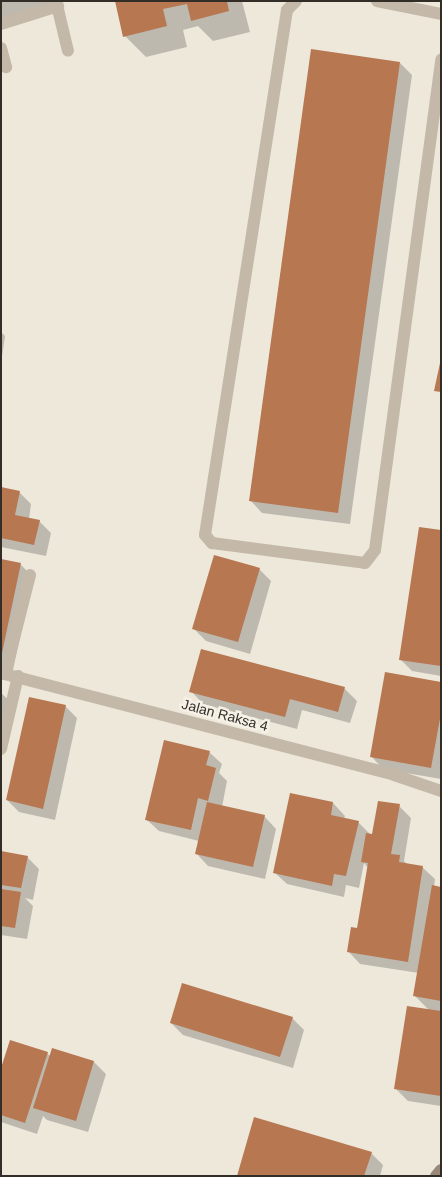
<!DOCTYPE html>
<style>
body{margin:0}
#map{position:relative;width:442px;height:1177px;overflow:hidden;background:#eee8db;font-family:Helvetica,sans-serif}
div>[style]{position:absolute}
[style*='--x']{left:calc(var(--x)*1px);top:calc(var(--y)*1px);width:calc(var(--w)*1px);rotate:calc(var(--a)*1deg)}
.shadow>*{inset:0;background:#0003}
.building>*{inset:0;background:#b67751}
.lane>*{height:12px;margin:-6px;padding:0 6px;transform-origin:6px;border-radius:6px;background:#c4b9a9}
.street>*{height:12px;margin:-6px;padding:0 6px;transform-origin:6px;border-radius:6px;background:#c4b9a9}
.secondary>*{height:12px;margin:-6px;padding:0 6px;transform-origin:6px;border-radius:6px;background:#98897b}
span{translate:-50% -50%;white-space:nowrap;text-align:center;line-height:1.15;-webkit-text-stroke:5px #f6f1e7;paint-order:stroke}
.street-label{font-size:14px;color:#332d28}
.frame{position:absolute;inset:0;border:2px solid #332d28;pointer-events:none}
</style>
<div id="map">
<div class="shadow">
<div style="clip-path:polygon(1px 1px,50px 1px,52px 11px,1px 23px)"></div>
<div style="clip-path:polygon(116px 1px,242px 1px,250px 32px,213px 41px,198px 26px,183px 30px,187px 47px,146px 57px,125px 36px)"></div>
<div style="clip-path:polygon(400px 63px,412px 75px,350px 524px,262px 513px,250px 500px)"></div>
<div style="clip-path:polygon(1px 332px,5px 336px,1px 363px)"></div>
<div style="clip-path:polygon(1px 488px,19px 492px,31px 504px,29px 519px,39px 521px,51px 533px,46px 556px,1px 547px)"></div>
<div style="clip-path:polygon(441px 531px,441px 676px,412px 671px,400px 659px)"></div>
<div style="clip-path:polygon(1px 561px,21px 565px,33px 577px,13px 670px,1px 667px)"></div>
<div style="clip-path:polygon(259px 569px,271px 581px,250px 654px,206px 641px,194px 629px)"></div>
<div style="clip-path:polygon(441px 683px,441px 779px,383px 769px,371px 756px)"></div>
<div style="clip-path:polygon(344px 688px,357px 701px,350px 723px,302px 710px,297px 729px,203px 704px,191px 691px)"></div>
<div style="clip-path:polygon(1px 693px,11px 702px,1px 743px)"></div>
<div style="clip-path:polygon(65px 706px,77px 718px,55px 820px,19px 812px,7px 800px)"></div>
<div style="clip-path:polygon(209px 752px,222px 764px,219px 773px,227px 781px,222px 807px,264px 816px,276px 829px,265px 879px,208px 866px,196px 853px,199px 841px,159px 831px,146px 819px)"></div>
<div style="clip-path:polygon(291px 795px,333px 803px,345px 816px,344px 819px,358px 822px,371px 835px,374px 835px,399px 806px,411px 818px,404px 861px,408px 865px,422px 867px,435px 879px,434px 887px,441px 888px,441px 1106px,408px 1101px,396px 1089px,430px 1011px,415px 996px,419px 973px,360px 964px,348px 951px,358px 930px,368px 868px,364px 863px,359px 888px,346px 885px,344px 897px,287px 884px,274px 872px)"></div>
<div style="clip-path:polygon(1px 852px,27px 857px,39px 869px,33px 900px,25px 898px,33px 906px,27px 939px,1px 935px)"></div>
<div style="clip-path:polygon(292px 1018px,304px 1030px,293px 1068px,183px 1035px,171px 1023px)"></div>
<div style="clip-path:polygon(53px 1049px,94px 1062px,106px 1074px,88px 1132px,47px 1120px,43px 1116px,37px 1134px,1px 1122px,1px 1072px,47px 1053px,51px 1057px)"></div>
<div style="clip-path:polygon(371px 1153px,383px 1165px,380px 1176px,238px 1176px)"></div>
</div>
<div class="building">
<div style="clip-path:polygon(115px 1px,227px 1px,229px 11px,191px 21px,187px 4px,163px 9px,167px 26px,123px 37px)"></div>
<div style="clip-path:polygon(311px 49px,400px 62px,338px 513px,249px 501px)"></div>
<div style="clip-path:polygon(440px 363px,441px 363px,441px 392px,434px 391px)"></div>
<div style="clip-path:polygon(1px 487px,20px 491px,15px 515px,40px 520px,34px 545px,1px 538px)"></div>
<div style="clip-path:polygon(419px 527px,441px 530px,441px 666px,399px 660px)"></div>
<div style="clip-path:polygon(214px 555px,260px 568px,238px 642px,192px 629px)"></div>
<div style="clip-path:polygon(1px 559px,21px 563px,2px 653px,1px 653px)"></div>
<div style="clip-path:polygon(201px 649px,345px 687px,338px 712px,290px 699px,285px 717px,189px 692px)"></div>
<div style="clip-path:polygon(385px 672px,441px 682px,441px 713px,431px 768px,370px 757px)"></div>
<div style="clip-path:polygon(29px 697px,66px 705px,43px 809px,6px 800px)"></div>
<div style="clip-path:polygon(164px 740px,210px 751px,206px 765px,216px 768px,208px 801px,198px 798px,191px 830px,145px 820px)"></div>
<div style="clip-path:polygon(290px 793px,333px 802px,331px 815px,359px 821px,346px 876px,334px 874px,332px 886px,273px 873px)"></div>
<div style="clip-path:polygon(378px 801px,400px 804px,391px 854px,400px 855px,399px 862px,423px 866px,408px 962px,347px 952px,351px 927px,357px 928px,368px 863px,361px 862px,366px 833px,372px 834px)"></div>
<div style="clip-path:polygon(207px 802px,265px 815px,253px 867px,195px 854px)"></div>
<div style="clip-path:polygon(1px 851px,28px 856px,21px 888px,1px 885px)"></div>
<div style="clip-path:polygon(432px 885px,441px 887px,441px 1001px,413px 996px)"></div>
<div style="clip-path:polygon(1px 889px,21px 892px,15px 928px,1px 926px)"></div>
<div style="clip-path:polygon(182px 983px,293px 1017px,280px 1057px,170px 1023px)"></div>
<div style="clip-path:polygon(407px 1006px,441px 1011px,441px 1096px,394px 1089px)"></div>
<div style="clip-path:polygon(10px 1040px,48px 1052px,25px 1123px,1px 1115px,1px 1068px)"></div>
<div style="clip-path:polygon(52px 1048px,94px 1061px,76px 1121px,33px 1108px)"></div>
<div style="clip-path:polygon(254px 1117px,372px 1152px,364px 1176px,237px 1176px)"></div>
</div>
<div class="lane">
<div style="--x:56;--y:1;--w:51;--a:76.5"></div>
<div style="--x:296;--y:1;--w:13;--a:135"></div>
<div style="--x:287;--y:10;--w:531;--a:98.88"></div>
<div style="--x:205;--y:535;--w:11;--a:49"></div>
<div style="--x:212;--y:543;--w:154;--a:7.4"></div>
<div style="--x:365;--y:563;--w:16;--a:-52"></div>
<div style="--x:377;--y:1;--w:65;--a:11.5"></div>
<div style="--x:1;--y:24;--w:60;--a:-17.5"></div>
<div style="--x:1;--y:48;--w:20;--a:75"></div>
<div style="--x:5;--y:674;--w:102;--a:-75.8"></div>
</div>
<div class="street">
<div style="--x:375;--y:550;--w:495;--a:-82.3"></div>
<div style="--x:1;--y:673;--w:406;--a:14.5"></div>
<div style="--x:394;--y:775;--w:50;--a:18.8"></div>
<div style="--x:1;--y:749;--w:75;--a:-76.9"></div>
</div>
<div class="secondary">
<div style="--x:436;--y:1176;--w:8;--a:-50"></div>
</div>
<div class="street-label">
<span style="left:225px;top:715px;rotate:15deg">Jalan Raksa 4</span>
</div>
<div class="frame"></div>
</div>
